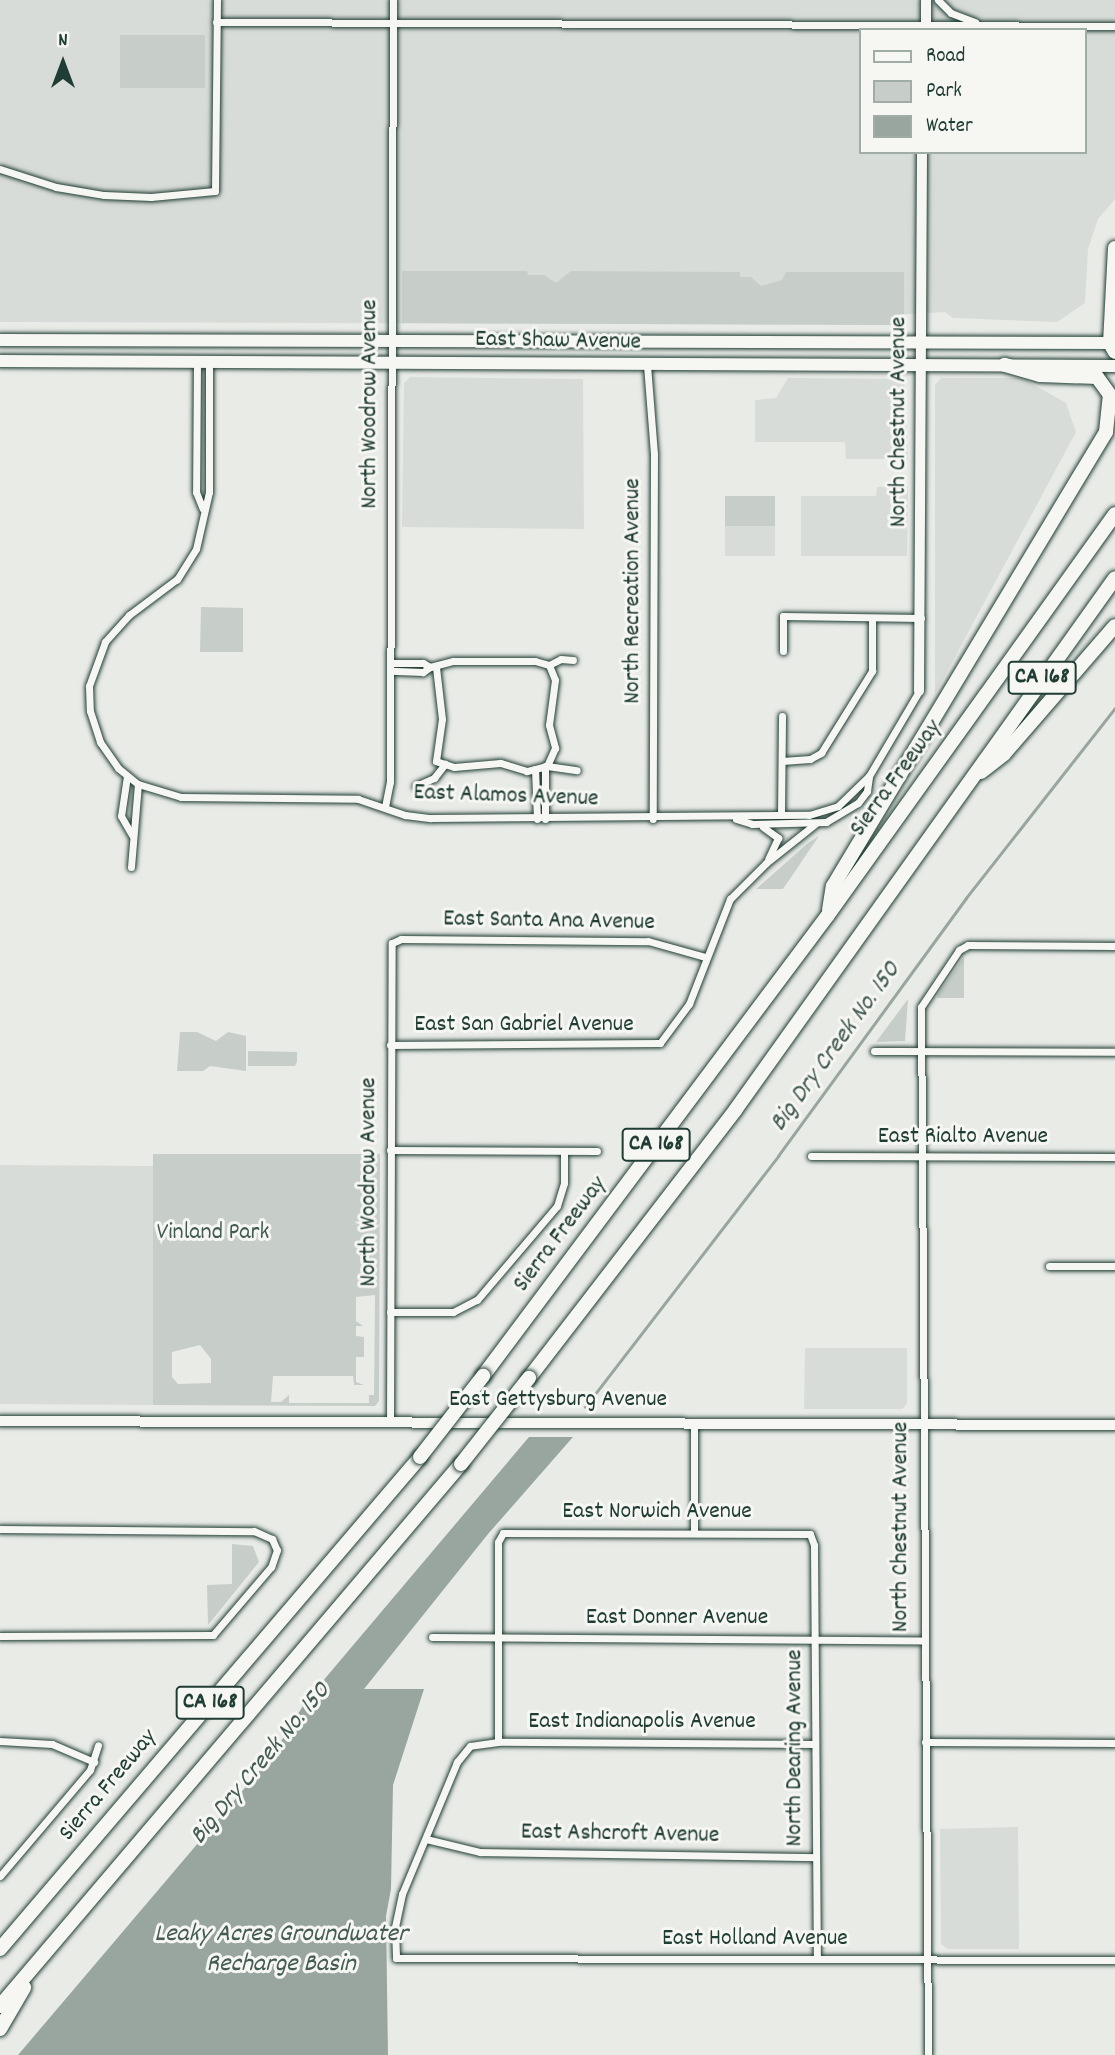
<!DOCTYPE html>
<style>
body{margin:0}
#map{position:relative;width:1115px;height:2055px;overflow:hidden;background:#e9ebe7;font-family:Dekko,sans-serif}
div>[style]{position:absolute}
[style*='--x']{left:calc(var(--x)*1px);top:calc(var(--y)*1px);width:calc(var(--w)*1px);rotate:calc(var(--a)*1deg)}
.built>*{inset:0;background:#d8dcd8}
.green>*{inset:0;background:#c7cec9}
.water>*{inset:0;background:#99a6a0}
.stream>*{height:2.5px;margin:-1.25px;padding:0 1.25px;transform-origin:1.25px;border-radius:1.25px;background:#99a6a0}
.roads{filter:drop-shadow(0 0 2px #1f3d34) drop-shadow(0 0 2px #1f3d34)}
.minor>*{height:7px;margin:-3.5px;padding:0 3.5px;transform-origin:3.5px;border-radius:3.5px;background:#f6f6f2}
.tertiary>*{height:10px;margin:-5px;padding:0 5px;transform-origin:5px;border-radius:5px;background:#f6f6f2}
.primary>*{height:12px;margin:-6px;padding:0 6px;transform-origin:6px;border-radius:6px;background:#f6f6f2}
.motorway>*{height:14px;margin:-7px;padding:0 7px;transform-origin:7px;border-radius:7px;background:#f6f6f2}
.bridges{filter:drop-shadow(0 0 2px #1f3d34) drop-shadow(0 0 2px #1f3d34)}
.motorway-bridge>*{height:14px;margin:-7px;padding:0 7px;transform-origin:7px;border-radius:7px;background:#f6f6f2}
span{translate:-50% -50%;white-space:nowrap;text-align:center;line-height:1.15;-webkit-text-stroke:6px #f6f6f2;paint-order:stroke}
.shield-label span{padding:2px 5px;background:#f6f6f2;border:2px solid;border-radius:5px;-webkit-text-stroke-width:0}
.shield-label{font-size:23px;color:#1f3d34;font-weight:700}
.street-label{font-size:24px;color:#1f3d34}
.park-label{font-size:24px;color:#415a52}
.water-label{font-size:26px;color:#445c54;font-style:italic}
.legend{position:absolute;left:859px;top:28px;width:228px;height:126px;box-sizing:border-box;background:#f6f6f2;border:2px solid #a0aca6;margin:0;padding:9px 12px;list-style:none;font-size:21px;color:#1f3d34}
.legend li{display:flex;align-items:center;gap:14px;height:35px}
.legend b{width:35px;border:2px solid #a0aca6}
.north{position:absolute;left:28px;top:28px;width:70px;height:70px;-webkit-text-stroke:5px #f6f6f2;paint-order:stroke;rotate:0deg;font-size:19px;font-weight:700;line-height:28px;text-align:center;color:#1f3d34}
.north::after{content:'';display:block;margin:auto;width:24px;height:32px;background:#1f3d34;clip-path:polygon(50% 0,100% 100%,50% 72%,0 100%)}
</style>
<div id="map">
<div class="built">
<div style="clip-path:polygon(evenodd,0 0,1115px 0,1115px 199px,1098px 219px,1088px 249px,1085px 303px,1057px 322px,953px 318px,945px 312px,895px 315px,894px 325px,0 322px,0 0,861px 30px,1085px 30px,1085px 152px,861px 152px,861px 30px)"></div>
<div style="clip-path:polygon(410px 377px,583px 379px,584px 529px,402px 527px,404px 383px)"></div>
<div style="clip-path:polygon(788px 378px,904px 379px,908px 459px,846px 459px,845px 442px,755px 442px,755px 400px,776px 398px)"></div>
<div style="clip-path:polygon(941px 378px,1022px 378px,1066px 403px,1076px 432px,935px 694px,935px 385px)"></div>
<div style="clip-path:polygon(908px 486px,907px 556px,801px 556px,801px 496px,876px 496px,877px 487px)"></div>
<div style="clip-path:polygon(725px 526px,775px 526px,775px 556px,725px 556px)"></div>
<div style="clip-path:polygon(0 1165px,153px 1166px,153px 1405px,0 1404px)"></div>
<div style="clip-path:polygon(805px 1348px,907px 1348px,907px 1404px,902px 1409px,804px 1409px)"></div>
<div style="clip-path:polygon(1018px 1827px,1019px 1949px,948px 1949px,941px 1944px,940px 1829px)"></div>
</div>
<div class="green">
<div style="clip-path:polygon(120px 35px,205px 35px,205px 88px,120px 88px)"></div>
<div style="clip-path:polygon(402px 271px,527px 271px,528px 275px,544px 275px,556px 283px,571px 271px,740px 272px,740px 277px,751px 277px,761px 286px,782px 280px,786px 272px,904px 272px,904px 314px,894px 315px,894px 325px,402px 323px)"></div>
<div style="clip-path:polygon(725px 496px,775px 496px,775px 526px,725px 526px)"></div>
<div style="clip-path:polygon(201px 607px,243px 608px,243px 652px,200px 652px)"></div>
<div style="clip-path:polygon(819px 836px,783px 889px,756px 889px,808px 843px)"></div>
<div style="clip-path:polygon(964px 957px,964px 998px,937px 998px,938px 994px)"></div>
<div style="clip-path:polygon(908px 999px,905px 1041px,876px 1042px)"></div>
<div style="clip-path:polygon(180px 1032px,197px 1032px,216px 1041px,228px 1032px,246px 1036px,246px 1071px,210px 1066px,203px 1071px,177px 1071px)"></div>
<div style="clip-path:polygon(248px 1051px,297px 1052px,297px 1062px,295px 1066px,248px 1066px)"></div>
<div style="clip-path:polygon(evenodd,153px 1154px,380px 1154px,379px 1401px,375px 1406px,153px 1405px,153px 1154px,375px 1295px,374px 1395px,369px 1395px,369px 1403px,289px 1403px,289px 1395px,281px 1402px,271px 1402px,273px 1376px,353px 1376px,354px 1385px,364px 1385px,356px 1382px,356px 1357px,364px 1357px,364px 1337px,356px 1336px,356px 1326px,363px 1326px,356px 1321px,356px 1297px,375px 1295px,153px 1154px,200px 1345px,211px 1359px,211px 1383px,178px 1384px,172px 1377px,172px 1352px,200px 1345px)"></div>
<div style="clip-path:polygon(232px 1544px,253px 1546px,259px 1562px,208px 1625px,207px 1585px,232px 1584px)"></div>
</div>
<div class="water">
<div style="clip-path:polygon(529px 1437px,573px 1437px,488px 1534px,364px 1689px,424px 1689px,393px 1785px,391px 1889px,386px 1916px,388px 2055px,18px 2055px,272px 1756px,306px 1701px)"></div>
</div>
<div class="stream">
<div style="--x:585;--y:1407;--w:317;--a:-52.4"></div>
<div style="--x:778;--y:1156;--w:319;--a:-53.9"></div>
<div style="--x:966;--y:898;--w:241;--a:-51.9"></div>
</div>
<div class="roads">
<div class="minor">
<div style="--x:938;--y:0;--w:18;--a:45"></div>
<div style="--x:951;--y:13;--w:26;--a:21"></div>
<div style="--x:216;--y:22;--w:899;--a:0.25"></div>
<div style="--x:0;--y:169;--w:59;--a:17.8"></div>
<div style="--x:56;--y:187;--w:49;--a:9.5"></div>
<div style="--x:104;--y:195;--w:47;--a:2.4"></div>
<div style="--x:151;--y:197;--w:64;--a:-5.4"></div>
<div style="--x:215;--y:191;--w:191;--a:-89.4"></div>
<div style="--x:209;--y:361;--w:131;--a:90"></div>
<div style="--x:209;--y:492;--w:58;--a:102.8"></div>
<div style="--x:196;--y:549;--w:36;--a:122"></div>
<div style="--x:177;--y:579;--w:60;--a:143.1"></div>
<div style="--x:129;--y:615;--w:36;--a:132"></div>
<div style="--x:105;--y:642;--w:47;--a:110"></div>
<div style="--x:89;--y:686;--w:25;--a:88"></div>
<div style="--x:90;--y:711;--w:33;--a:72"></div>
<div style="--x:100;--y:742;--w:32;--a:55"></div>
<div style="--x:118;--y:768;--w:26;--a:39"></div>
<div style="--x:138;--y:784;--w:45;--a:16.8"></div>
<div style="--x:181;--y:797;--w:177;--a:0.6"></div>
<div style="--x:358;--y:799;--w:50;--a:18.8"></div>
<div style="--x:405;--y:815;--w:26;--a:7"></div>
<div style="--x:431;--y:818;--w:378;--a:-0.5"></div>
<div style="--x:809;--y:815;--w:30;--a:-17"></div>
<div style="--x:838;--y:806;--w:43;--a:-44.1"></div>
<div style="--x:869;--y:776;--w:99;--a:-59.5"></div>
<div style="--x:197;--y:362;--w:130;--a:90.4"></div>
<div style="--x:196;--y:492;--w:18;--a:68"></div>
<div style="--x:647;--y:365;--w:89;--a:85.5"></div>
<div style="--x:654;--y:454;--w:365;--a:90.2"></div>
<div style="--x:783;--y:651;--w:35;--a:-90"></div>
<div style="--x:783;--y:616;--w:138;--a:0.8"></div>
<div style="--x:390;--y:663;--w:33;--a:0"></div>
<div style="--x:423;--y:663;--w:8;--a:30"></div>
<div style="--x:430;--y:667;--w:9;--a:144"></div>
<div style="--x:423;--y:672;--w:33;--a:-178"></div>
<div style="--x:549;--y:665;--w:13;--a:-27"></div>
<div style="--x:561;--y:659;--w:12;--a:5"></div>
<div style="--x:430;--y:667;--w:24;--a:-15"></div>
<div style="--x:453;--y:661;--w:82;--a:0"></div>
<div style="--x:535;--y:661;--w:15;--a:16"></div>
<div style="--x:549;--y:665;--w:16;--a:68"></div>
<div style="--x:555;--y:680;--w:45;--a:97.6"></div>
<div style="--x:549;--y:725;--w:24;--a:75"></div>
<div style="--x:555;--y:748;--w:20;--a:114"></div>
<div style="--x:547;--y:766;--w:21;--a:166"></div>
<div style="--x:527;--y:771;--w:28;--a:-163"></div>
<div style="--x:500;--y:763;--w:46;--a:175"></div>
<div style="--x:454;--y:767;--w:19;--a:-162"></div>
<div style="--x:436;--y:761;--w:42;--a:-81.9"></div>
<div style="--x:442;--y:719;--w:52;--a:-96.6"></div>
<div style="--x:782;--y:761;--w:28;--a:-4"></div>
<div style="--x:810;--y:759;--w:13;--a:-29"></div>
<div style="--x:821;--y:753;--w:97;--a:-58.1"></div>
<div style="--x:872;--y:671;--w:53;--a:-90"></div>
<div style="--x:545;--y:766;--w:53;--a:90"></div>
<div style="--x:547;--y:766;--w:30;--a:8"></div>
<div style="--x:535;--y:769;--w:50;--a:87.7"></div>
<div style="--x:127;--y:776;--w:40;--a:98.5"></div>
<div style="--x:121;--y:816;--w:22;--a:60"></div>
<div style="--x:416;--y:786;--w:20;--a:-24"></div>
<div style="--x:434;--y:778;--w:18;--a:-52"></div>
<div style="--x:385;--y:807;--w:25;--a:-79"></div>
<div style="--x:390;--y:782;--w:782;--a:-89.78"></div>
<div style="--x:781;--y:815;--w:99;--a:-89.4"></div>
<div style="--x:736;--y:819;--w:17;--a:17"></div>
<div style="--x:752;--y:824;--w:74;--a:-1.5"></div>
<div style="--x:826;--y:822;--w:37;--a:-31"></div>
<div style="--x:858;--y:803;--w:15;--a:-53"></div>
<div style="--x:867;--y:791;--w:15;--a:-82"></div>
<div style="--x:763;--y:827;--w:19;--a:36"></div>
<div style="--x:778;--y:838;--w:23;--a:115"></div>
<div style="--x:131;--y:867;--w:83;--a:-85.2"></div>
<div style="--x:390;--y:1045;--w:270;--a:-0.4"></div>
<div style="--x:660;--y:1043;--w:49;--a:-53.4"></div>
<div style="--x:689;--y:1004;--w:113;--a:-68.7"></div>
<div style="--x:730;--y:899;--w:51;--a:-45"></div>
<div style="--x:766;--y:863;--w:63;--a:-38.5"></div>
<div style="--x:874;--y:1051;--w:241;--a:0.2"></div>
<div style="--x:390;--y:1150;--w:207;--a:0.3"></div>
<div style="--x:811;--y:1156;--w:304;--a:0.2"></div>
<div style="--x:1049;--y:1266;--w:66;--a:0"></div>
<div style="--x:390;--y:1312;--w:63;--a:0"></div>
<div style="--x:453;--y:1312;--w:27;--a:-27"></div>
<div style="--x:477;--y:1300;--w:123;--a:-49.6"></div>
<div style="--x:557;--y:1206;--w:24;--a:-73"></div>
<div style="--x:564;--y:1183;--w:32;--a:-90"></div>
<div style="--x:390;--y:1422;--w:479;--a:-89.8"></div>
<div style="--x:392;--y:943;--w:10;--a:-24"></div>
<div style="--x:401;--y:939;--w:247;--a:0.5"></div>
<div style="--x:648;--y:941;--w:59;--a:15.7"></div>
<div style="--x:694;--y:1423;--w:110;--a:90"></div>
<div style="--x:0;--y:1529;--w:254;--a:0.5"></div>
<div style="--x:254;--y:1531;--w:20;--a:24"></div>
<div style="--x:272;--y:1539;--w:12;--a:66"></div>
<div style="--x:277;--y:1550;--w:18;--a:109"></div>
<div style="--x:271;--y:1567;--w:89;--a:130.5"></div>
<div style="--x:213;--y:1635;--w:213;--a:179.7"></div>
<div style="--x:432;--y:1637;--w:490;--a:0.4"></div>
<div style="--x:0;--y:1741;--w:52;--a:3.3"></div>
<div style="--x:52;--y:1744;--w:46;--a:23.2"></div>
<div style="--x:498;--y:1742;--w:200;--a:-90"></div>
<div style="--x:498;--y:1542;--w:10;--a:-61"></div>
<div style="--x:503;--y:1533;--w:307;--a:0.2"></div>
<div style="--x:810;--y:1534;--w:12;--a:70"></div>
<div style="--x:814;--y:1545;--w:414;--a:89.6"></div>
<div style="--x:925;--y:1742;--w:190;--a:0.3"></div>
<div style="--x:815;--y:1744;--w:317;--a:-179.6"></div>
<div style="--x:498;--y:1742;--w:28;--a:172"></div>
<div style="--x:470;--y:1746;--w:21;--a:129"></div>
<div style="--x:457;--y:1762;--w:143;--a:112.6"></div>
<div style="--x:402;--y:1894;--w:35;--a:102"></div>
<div style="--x:395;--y:1928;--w:30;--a:88"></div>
<div style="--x:396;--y:1958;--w:719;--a:0.16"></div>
<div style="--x:426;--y:1839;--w:56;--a:13.5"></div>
<div style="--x:480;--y:1852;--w:336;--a:0.9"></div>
<div style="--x:0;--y:1876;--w:139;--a:-49.7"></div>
<div style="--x:90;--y:1770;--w:26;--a:-72"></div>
<div style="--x:928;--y:2055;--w:1048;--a:-90.38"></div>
<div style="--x:921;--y:1007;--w:69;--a:-56.3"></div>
<div style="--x:959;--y:950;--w:10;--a:-29"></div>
<div style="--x:968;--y:945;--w:147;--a:0.4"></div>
</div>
<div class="tertiary">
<div style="--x:926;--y:30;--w:30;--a:-90"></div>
<div style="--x:919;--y:691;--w:539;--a:-89.68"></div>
<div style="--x:0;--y:1421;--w:1115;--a:0.21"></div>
</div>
<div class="primary">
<div style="--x:0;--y:340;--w:1115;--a:0.15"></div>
<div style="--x:0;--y:361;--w:1115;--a:0.26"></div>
</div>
<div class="motorway">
<div style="--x:1115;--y:248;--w:95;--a:93"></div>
<div style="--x:1110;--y:343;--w:10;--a:61"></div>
<div style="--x:981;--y:772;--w:29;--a:-38"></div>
<div style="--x:1004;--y:754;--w:169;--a:-49.1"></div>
<div style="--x:829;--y:910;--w:24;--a:-81"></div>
<div style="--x:833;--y:886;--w:530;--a:-58.98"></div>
<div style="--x:1106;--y:432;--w:37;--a:-84"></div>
<div style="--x:1110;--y:395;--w:22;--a:-126"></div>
<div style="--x:1097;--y:377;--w:57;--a:-178"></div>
<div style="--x:1040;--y:375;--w:37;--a:-164"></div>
<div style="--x:483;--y:1376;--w:576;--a:-53.19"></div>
<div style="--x:828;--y:915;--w:493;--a:-54.4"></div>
<div style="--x:529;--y:1378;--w:339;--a:-52.4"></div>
<div style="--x:736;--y:1109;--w:652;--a:-54.48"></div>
<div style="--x:0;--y:1949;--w:647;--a:-49.51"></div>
<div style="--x:0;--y:2006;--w:712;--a:-49.62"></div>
<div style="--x:0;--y:2029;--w:48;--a:-59.7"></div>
</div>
</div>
<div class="bridges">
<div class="motorway-bridge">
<div style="--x:420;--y:1457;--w:103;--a:-52.1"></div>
<div style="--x:461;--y:1464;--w:110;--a:-51.7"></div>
</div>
</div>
<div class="shield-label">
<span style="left:1042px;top:678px">CA 168</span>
<span style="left:656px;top:1145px">CA 168</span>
<span style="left:210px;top:1703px">CA 168</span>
</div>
<div class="street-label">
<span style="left:558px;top:342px;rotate:1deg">East Shaw Avenue</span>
<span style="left:371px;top:404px;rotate:-90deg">North Woodrow Avenue</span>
<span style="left:900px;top:422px;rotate:-90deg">North Chestnut Avenue</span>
<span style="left:634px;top:591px;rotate:-90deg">North Recreation Avenue</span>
<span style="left:897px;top:779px;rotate:-54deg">Sierra Freeway</span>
<span style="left:506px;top:797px;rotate:2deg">East Alamos Avenue</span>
<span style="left:549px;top:922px;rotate:1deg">East Santa Ana Avenue</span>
<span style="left:524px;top:1026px">East San Gabriel Avenue</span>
<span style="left:963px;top:1138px">East Rialto Avenue</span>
<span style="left:370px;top:1182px;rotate:-90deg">North Woodrow Avenue</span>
<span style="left:561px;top:1235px;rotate:-53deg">Sierra Freeway</span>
<span style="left:558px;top:1401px">East Gettysburg Avenue</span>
<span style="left:657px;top:1513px">East Norwich Avenue</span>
<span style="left:902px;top:1527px;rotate:-90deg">North Chestnut Avenue</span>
<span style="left:677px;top:1619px">East Donner Avenue</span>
<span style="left:642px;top:1723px">East Indianapolis Avenue</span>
<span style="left:796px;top:1748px;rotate:-90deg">North Dearing Avenue</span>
<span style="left:109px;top:1786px;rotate:-50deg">Sierra Freeway</span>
<span style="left:620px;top:1835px;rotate:1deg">East Ashcroft Avenue</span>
<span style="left:755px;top:1940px">East Holland Avenue</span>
</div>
<div class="park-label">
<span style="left:213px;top:1234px">Vinland Park</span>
</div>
<div class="water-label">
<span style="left:836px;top:1047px;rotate:-54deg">Big Dry Creek No. 150</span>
<span style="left:261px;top:1764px;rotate:-50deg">Big Dry Creek No. 150</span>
<span style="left:281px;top:1950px">Leaky Acres Groundwater<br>Recharge Basin</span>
</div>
<ul class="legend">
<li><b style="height:9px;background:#f6f6f2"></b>Road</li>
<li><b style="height:19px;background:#c7cec9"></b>Park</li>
<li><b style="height:19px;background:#99a6a0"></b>Water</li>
</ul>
<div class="north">N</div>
</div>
